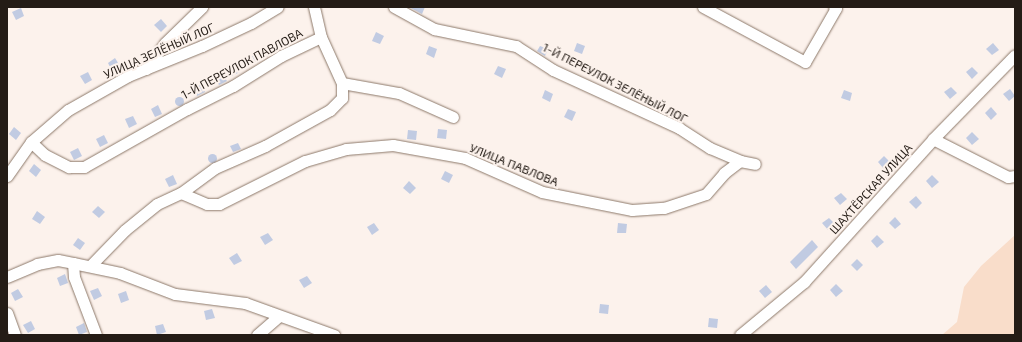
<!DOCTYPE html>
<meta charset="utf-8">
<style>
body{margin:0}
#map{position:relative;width:1022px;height:342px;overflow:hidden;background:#fcf2ec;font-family:"Exo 2",sans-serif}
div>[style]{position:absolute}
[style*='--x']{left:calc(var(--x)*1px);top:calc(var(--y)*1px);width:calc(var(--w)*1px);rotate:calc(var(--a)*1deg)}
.green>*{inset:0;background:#f9ddca}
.building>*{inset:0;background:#c1cbe2}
.round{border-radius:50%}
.roads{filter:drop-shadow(0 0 1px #8c7869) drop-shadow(0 0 1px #8c7869)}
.minor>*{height:11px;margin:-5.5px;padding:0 5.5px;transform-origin:5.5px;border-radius:5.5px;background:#fff}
span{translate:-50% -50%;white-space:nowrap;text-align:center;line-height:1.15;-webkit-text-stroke:4px #fcf2ec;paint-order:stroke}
.street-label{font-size:12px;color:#241c16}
.frame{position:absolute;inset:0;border:8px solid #241c16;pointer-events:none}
</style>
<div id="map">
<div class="green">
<div style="clip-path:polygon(1015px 235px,1015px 335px,942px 335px,957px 322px,964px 287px,981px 266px)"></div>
</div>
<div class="building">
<div style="clip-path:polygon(409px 7px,425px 7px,422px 14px)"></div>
<div style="clip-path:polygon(21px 8px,24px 16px,16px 20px,12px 12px)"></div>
<div style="clip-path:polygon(161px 19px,167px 26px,161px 32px,154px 25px)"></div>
<div style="clip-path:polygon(376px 32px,384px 36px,380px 44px,372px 41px)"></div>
<div style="clip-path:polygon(577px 43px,585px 46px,582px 54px,574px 51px)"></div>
<div style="clip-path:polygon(993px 43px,999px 50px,992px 55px,986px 49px)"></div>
<div style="clip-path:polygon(429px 46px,437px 49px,434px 58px,426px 54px)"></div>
<div style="clip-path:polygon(540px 46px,548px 49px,545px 56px,537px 51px)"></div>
<div style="clip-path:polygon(260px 52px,264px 59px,256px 63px,252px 56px)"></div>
<div style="clip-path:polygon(115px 58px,120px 66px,112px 71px,108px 63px)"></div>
<div style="clip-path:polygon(236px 64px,240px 72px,232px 76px,228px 68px)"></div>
<div style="clip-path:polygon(498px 66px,506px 69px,502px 78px,494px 74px)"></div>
<div style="clip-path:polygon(972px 67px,978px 73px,972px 79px,966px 72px)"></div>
<div style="clip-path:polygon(88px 72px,92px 80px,85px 84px,80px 76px)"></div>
<div style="clip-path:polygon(224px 76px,227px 81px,219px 85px,216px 80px)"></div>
<div style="clip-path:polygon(201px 84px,205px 92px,197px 96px,193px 88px)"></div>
<div style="clip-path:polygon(951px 87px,957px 93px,950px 99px,944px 92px)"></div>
<div style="clip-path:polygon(1010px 89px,1015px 96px,1009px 101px,1003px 94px)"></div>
<div style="clip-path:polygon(545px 90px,553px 94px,550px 102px,542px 98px)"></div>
<div style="clip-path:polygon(844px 90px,852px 93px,850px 101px,841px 98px)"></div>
<div class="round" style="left:174.5px;top:96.5px;width:9px;height:9px"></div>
<div style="clip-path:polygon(158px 105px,162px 114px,155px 117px,151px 109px)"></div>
<div style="clip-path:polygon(991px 107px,997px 114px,991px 120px,985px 113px)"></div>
<div style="clip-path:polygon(568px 109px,576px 112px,572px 121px,564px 117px)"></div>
<div style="clip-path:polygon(133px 116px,137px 124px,129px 128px,125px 119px)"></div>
<div style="clip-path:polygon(14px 127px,21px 133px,16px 140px,9px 134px)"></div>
<div style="clip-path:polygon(438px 129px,447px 130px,446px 139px,437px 138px)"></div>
<div style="clip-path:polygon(408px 130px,417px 131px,416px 140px,407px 139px)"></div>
<div style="clip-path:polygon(972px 132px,979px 139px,972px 145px,966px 138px)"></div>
<div style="clip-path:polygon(104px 135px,108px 143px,100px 147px,96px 139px)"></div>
<div style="clip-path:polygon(238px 143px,241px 149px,233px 152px,230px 146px)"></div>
<div style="clip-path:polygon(78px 148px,82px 156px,74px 160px,70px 152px)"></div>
<div class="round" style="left:207.5px;top:153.5px;width:9px;height:9px"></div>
<div style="clip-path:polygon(884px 156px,891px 163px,884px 169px,878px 162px)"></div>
<div style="clip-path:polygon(34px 164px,41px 170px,36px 177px,29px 171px)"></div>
<div style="clip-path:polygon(445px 171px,453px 175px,449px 183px,441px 179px)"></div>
<div style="clip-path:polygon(173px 175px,177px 184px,169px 187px,165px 179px)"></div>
<div style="clip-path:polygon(932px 175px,939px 182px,932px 188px,926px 181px)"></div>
<div style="clip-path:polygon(409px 181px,416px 188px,410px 194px,403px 188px)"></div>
<div style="clip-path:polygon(841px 193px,847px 199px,840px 205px,834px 198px)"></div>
<div style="clip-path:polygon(916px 196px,922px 203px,916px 209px,909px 202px)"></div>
<div style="clip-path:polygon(98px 206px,105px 212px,99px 218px,92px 212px)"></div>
<div style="clip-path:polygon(37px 211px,45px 217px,40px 224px,32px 219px)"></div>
<div style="clip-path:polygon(895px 217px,901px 224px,895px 229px,889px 223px)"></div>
<div style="clip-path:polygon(829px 218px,835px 224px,828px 230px,822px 223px)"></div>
<div style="clip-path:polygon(374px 223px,379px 230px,372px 235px,367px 227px)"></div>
<div style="clip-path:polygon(618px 223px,627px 224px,626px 233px,617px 233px)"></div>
<div style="clip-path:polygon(268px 233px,273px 240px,265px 245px,260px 237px)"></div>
<div style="clip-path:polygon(877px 235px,884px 242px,877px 248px,871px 241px)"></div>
<div style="clip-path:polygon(78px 238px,85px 243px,80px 250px,73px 245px)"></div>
<div style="clip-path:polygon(812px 240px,818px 247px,796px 269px,790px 262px)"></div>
<div style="clip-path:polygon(237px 253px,242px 261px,234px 265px,229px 258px)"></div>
<div style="clip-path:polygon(857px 259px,863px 265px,857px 271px,851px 265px)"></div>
<div style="clip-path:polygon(65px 274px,68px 283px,60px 286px,57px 278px)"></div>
<div style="clip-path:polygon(307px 276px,312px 283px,304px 288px,299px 280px)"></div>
<div style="clip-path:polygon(836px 284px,843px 291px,836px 297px,830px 290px)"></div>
<div style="clip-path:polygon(766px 285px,772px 292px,765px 298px,759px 291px)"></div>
<div style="clip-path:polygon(98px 288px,102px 296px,94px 300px,90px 291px)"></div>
<div style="clip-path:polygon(18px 289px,23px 297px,15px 301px,11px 293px)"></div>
<div style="clip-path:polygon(126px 291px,129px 300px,121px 303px,118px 294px)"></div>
<div style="clip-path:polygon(600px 304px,609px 305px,608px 314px,599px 313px)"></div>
<div style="clip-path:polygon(212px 309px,215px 318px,206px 320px,204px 311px)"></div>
<div style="clip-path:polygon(709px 318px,718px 319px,717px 328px,708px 327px)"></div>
<div style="clip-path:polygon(31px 321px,35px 329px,28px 333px,23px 325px)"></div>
<div style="clip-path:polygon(84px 323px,87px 332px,79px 335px,76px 327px)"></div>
<div style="clip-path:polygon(163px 324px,166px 332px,157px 335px,155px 326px)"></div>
</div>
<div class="roads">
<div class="minor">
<div style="--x:314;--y:7;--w:31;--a:77"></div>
<div style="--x:394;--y:7;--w:46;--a:28.8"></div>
<div style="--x:434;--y:29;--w:84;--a:11.7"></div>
<div style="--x:516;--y:46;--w:44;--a:33"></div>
<div style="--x:553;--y:70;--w:139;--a:24.7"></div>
<div style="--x:679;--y:128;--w:37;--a:33"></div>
<div style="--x:710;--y:148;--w:33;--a:23"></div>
<div style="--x:740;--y:161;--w:15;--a:11"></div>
<div style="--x:703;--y:7;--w:116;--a:28.3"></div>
<div style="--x:805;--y:62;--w:62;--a:-60.1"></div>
<div style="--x:836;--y:8;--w:2;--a:-153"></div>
<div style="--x:146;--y:69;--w:32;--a:-54"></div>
<div style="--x:165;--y:43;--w:52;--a:-44.2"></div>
<div style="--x:933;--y:139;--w:84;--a:26.9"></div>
<div style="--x:1008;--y:177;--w:7;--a:-8"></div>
<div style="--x:31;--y:142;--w:19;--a:43"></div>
<div style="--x:45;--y:155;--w:27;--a:27"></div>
<div style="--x:69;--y:167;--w:15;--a:0"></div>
<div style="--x:84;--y:167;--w:118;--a:-29.4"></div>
<div style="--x:187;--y:109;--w:51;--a:-26.6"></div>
<div style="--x:233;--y:86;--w:57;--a:-32"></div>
<div style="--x:281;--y:56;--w:44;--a:-25.4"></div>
<div style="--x:321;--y:37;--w:51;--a:65.5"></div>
<div style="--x:342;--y:83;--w:58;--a:10"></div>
<div style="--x:399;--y:93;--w:59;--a:24"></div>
<div style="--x:7;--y:176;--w:42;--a:-54.8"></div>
<div style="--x:31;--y:142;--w:49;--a:-40.9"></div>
<div style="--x:68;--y:110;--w:69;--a:-29.5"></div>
<div style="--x:128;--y:76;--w:80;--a:-22.1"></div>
<div style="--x:202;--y:46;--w:54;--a:-25.1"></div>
<div style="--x:251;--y:23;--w:31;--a:-31"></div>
<div style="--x:181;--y:193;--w:28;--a:23"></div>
<div style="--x:207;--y:204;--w:12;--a:0"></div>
<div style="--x:219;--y:204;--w:96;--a:-26.6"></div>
<div style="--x:305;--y:161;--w:43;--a:-16.3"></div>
<div style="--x:346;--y:149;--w:47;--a:-4.9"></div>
<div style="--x:393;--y:145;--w:73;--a:10.2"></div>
<div style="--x:465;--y:158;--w:84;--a:23.8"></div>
<div style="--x:542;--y:192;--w:92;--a:11.3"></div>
<div style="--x:632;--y:210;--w:32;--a:-4"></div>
<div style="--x:664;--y:208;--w:44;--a:-18.4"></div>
<div style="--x:706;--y:194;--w:28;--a:-49"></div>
<div style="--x:724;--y:173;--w:20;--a:-37"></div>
<div style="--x:73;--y:263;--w:14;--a:86"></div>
<div style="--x:74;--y:277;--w:62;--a:69.2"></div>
<div style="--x:90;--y:266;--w:50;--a:-45.8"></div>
<div style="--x:125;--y:230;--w:41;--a:-39.1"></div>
<div style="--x:157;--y:204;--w:26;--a:-25"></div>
<div style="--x:181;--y:193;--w:42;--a:-36.3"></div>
<div style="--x:215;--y:168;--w:55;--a:-23.7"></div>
<div style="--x:265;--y:146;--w:74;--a:-29"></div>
<div style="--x:330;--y:110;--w:17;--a:-45"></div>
<div style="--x:342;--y:98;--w:15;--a:-90"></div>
<div style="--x:7;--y:277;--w:33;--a:-23"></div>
<div style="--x:37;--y:264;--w:21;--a:-11"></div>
<div style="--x:58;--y:260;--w:15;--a:11"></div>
<div style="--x:73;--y:263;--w:48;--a:12"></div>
<div style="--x:120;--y:273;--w:59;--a:20.9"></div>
<div style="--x:175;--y:294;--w:71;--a:7.3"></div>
<div style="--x:245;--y:303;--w:95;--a:19.8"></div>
<div style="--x:7;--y:313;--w:23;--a:70"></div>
<div style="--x:257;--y:335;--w:29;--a:-41"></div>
<div style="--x:740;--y:335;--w:83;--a:-39.6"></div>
<div style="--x:804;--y:282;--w:193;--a:-47.9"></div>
<div style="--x:933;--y:139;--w:117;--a:-45.7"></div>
</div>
</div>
<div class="street-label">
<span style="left:159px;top:51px;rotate:-24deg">УЛИЦА ЗЕЛЁНЫЙ ЛОГ</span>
<span style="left:242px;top:64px;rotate:-28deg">1-Й ПЕРЕУЛОК ПАВЛОВА</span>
<span style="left:615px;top:83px;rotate:27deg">1-Й ПЕРЕУЛОК ЗЕЛЁНЫЙ ЛОГ</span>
<span style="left:514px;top:165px;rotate:22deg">УЛИЦА ПАВЛОВА</span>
<span style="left:871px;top:189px;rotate:-48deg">ШАХТЁРСКАЯ УЛИЦА</span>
</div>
<div class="frame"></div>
</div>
